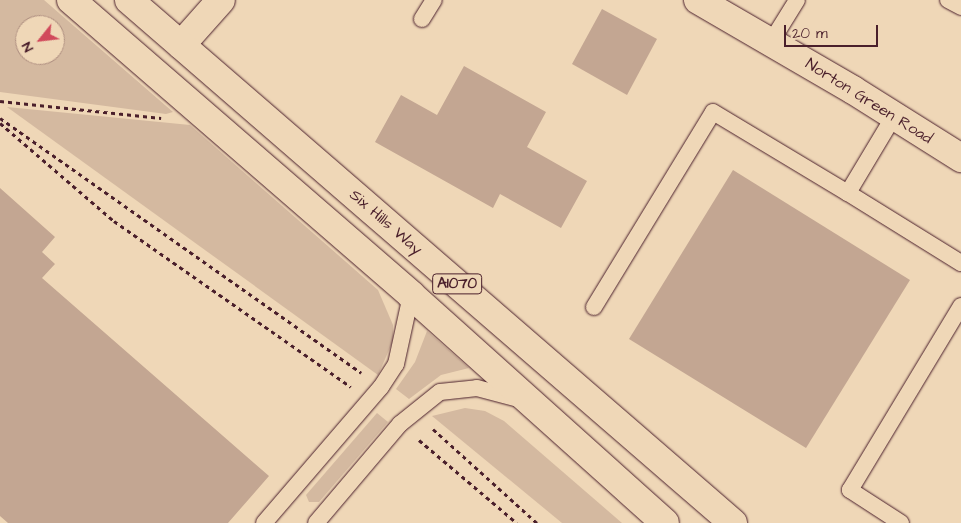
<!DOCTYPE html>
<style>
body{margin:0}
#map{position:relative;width:961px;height:523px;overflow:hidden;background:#efd7b7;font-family:"Architects Daughter",sans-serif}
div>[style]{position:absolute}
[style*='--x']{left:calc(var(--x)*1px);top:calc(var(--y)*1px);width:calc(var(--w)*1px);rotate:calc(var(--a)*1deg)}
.green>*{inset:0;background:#d4b9a0}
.building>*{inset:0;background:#c3a692}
.path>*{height:3px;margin-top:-1.5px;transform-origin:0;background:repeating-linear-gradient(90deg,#4a1f2b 0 4px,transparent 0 8px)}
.roads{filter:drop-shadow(0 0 1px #4a1f2b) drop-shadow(0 0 1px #4a1f2b)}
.lane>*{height:16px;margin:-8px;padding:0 8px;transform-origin:8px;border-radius:8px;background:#efd7b7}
.street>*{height:28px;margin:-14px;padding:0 14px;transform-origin:14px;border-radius:14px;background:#efd7b7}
.primary>*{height:28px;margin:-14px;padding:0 14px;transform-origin:14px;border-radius:14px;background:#efd7b7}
span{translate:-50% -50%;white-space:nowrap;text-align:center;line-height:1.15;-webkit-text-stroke:4px #efd7b7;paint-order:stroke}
.shield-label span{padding:1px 4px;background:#efd7b7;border:1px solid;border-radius:4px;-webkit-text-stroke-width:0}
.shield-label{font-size:15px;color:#4a1f2b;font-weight:700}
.street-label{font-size:16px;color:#4a1f2b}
.north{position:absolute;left:15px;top:15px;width:50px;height:50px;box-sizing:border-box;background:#efd7b7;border:1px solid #ad8d7f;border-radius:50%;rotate:241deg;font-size:14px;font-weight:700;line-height:20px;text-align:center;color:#4a1f2b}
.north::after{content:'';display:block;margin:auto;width:18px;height:22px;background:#d1495b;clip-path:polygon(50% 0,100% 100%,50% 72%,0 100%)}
.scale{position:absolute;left:784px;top:25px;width:94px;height:22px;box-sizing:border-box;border:2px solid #4a1f2b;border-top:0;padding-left:6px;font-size:15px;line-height:18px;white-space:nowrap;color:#4a1f2b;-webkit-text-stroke:4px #efd7b7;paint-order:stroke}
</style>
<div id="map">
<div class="green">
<div style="clip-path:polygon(evenodd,0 0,44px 0,173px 112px,166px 114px,0 92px,0 0,25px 25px,55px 25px,55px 55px,25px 55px,25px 25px)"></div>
<div style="clip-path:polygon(7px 107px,190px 125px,378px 290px,393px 325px,393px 341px,378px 375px)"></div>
<div style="clip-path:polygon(427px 331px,469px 368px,441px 375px,409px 399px,396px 389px,415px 362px)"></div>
<div style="clip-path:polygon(465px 408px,485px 411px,504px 421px,622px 523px,562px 523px,432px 416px)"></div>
<div style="clip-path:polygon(377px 413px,388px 422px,319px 502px,309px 502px,306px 495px)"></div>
</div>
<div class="building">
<div style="clip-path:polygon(602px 9px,657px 39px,627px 95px,572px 64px)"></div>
<div style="clip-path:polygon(464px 66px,546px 112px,527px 147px,587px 181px,561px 228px,500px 194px,493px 208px,375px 142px,401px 95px,437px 115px)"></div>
<div style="clip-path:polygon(733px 170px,910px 280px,806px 448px,629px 339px)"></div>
<div style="clip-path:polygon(0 188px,55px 237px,42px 252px,55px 264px,42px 278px,269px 476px,228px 523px,8px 523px,0 516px)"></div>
</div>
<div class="path">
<div style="--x:0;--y:101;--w:162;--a:6"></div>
<div style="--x:0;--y:118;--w:442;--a:35.2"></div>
<div style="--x:0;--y:123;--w:150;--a:40.7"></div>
<div style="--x:114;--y:221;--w:289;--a:35"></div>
<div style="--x:433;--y:429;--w:140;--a:42.1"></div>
<div style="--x:419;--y:440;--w:128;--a:40.3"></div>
</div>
<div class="roads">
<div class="lane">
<div style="--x:948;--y:0;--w:15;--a:28"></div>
<div style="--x:422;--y:19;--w:22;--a:-58"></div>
<div style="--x:771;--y:42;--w:49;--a:-58.2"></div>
<div style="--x:894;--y:116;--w:90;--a:120.9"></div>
<div style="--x:848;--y:193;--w:133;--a:31.8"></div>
<div style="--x:594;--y:307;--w:228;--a:-58.6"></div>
<div style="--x:713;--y:112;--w:157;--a:31"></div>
<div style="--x:264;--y:523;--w:179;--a:-49.3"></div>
<div style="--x:381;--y:387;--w:27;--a:-57"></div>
<div style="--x:396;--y:364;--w:71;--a:-77.7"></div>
<div style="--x:316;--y:523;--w:130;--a:-49.7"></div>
<div style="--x:400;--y:424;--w:51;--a:-38.7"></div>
<div style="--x:440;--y:392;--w:37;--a:-6"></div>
<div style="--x:477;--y:388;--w:47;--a:14.9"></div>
<div style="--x:901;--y:523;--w:61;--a:-147.1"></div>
<div style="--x:850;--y:490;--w:215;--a:-58.9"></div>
</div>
<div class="street">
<div style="--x:698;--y:0;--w:179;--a:30.1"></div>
<div style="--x:853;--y:90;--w:128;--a:32.2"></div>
<div style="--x:181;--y:45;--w:60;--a:-48.4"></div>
</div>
<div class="primary">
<div style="--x:71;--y:0;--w:450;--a:40.9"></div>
<div style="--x:411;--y:295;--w:341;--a:41.9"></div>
<div style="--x:129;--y:0;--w:799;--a:40.89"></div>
</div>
</div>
<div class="shield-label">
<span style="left:457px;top:284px">A1070</span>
</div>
<div class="street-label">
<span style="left:869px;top:101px;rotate:32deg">Norton Green Road</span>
<span style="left:386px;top:222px;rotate:41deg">Six Hills Way</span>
</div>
<div class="north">N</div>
<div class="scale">20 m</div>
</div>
